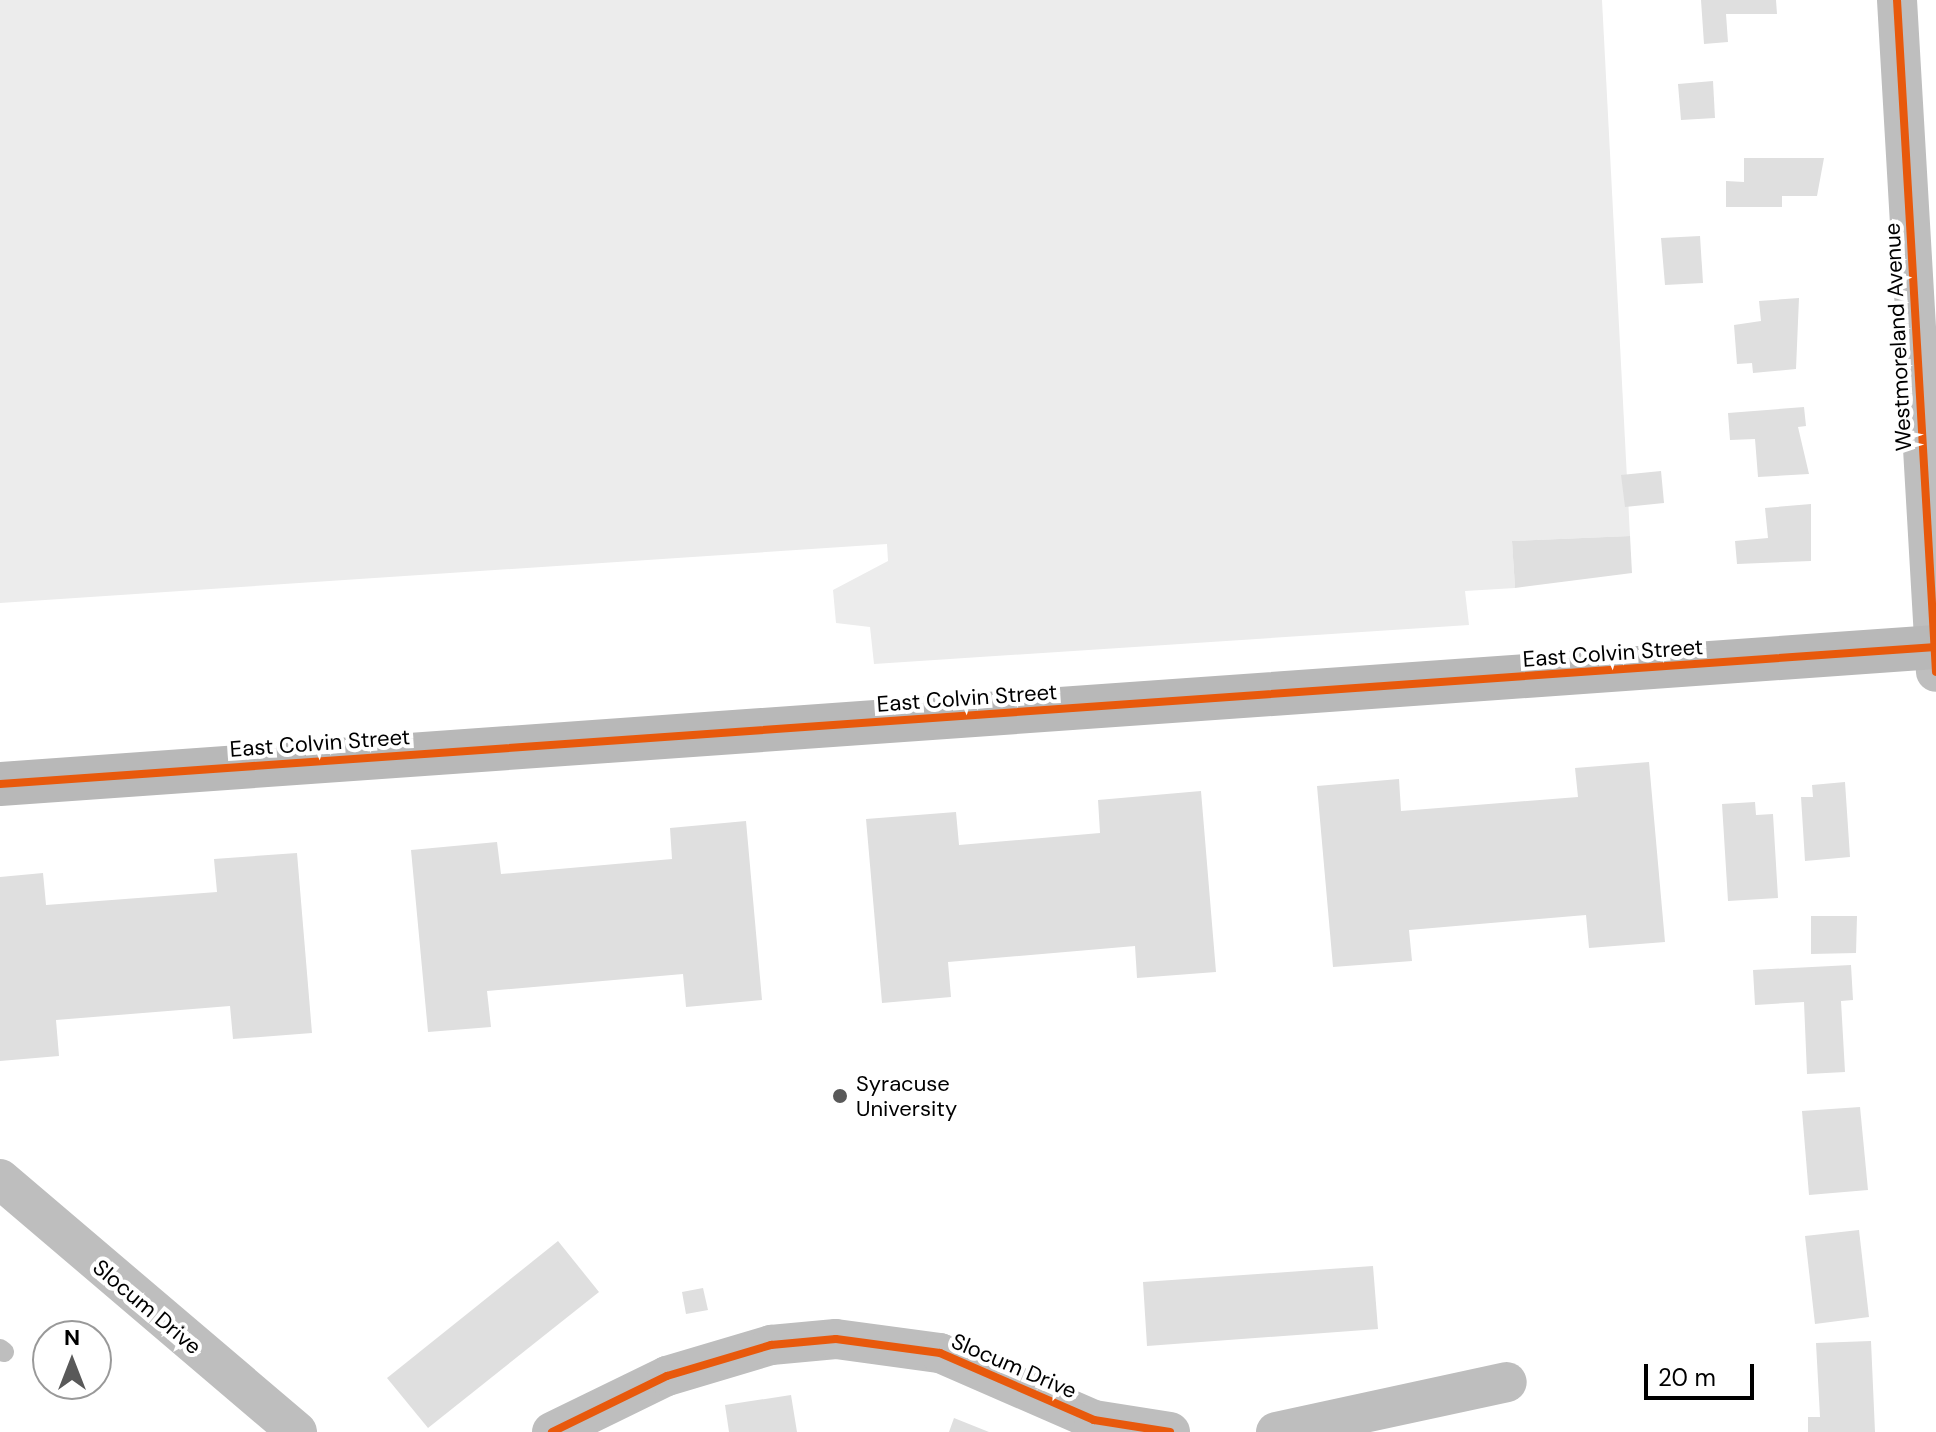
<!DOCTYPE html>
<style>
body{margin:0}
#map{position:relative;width:1936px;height:1432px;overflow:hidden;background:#fff;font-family:"DM Sans",sans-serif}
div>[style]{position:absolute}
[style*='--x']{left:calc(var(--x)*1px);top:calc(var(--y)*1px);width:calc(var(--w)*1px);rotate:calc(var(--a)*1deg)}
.green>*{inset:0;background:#ececec}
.building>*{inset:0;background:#dfdfdf}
.lane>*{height:20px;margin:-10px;padding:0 10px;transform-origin:10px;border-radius:10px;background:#bebebe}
.street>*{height:40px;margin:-20px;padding:0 20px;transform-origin:20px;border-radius:20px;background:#bebebe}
.secondary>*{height:44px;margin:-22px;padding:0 22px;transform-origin:22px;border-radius:22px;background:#b8b8b8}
.cycleway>*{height:8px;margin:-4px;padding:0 4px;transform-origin:4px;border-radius:4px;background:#e8590c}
.dots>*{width:22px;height:22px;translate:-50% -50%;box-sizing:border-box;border:4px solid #fff;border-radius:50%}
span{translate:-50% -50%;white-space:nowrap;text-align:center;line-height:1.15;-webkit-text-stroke:8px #fff;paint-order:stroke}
.street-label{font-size:22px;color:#000}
.poi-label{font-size:22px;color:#000}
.left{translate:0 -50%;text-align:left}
.north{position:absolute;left:32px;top:1320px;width:80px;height:80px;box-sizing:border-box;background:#fff;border:2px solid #999;border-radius:50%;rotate:0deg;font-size:22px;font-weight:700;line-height:32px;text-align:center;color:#000}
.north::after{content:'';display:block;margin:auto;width:28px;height:36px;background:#595959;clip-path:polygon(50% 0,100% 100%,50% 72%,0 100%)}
.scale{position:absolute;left:1644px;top:1364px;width:110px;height:36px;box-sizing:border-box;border:4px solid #000;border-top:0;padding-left:10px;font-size:24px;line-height:28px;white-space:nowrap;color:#000;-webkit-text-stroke:6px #fff;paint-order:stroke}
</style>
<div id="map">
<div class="green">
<div style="clip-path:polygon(0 0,1602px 0,1630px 536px,1512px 541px,1515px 588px,1465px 591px,1469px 625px,874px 664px,870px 627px,836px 623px,833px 590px,888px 561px,887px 544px,0 603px)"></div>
</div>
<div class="building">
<div style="clip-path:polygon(1701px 0,1776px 0,1777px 14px,1726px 14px,1728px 42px,1704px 44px)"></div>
<div style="clip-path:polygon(1713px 81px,1715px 118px,1681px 120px,1678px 84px)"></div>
<div style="clip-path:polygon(1744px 158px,1824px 158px,1817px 196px,1782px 196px,1782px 207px,1726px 207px,1726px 181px,1744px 182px)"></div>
<div style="clip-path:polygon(1700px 236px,1703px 283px,1665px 285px,1661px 238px)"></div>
<div style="clip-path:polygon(1799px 298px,1796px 369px,1753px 373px,1752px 363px,1737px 364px,1734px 325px,1761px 321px,1759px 301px)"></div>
<div style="clip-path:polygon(1804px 407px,1806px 426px,1798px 427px,1809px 474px,1758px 477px,1755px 439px,1730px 440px,1728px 413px)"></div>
<div style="clip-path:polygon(1661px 471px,1664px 503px,1625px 507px,1621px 475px)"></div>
<div style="clip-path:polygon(1811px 504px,1811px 561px,1737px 564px,1735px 541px,1768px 538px,1765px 508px)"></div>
<div style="clip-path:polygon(1630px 536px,1632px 573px,1515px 588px,1512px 541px)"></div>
<div style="clip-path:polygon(1649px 762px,1665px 942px,1589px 948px,1586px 915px,1409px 930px,1412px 961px,1333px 967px,1317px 786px,1399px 779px,1401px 811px,1578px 797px,1575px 768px)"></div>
<div style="clip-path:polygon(1845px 782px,1850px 857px,1805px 861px,1801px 797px,1813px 797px,1812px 785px)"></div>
<div style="clip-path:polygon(1201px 791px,1216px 972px,1137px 978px,1135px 946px,948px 962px,951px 997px,882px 1003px,866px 819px,956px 812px,959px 845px,1100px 833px,1098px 800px)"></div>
<div style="clip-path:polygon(1755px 802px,1756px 815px,1773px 814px,1778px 898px,1728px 901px,1722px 804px)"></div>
<div style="clip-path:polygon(746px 821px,762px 1000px,686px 1007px,683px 974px,487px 991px,491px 1027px,428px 1032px,411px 850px,497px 842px,501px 874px,672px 859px,670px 828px)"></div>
<div style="clip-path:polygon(297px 853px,312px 1033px,233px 1039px,230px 1006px,56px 1020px,59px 1056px,0 1061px,0 877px,43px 873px,46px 905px,217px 892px,214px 859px)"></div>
<div style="clip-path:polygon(1811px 916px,1857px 916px,1856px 953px,1811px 954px)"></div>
<div style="clip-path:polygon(1851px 965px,1853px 1000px,1841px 1001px,1845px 1072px,1807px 1074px,1804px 1002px,1755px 1005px,1753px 970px)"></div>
<div style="clip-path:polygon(1860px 1107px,1868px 1190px,1809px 1195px,1802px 1111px)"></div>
<div style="clip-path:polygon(1859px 1230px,1869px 1317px,1815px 1324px,1805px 1236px)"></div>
<div style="clip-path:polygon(558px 1241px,599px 1292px,428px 1428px,387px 1378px)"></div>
<div style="clip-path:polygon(1373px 1266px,1378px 1329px,1147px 1346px,1143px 1282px)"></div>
<div style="clip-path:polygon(703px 1288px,708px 1310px,686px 1314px,682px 1292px)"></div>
<div style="clip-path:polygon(1871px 1341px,1875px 1432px,1808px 1432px,1808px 1417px,1820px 1417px,1816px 1343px)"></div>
<div style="clip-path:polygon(791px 1395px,797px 1432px,729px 1432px,725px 1405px)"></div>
<div style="clip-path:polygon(954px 1418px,989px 1432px,949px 1432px)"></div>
</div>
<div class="lane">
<div style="--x:0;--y:1349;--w:5;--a:37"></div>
</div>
<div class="street">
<div style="--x:1897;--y:0;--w:673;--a:86.68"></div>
<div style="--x:0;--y:1179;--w:390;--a:40.4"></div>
<div style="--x:552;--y:1432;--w:128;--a:-26"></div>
<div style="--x:667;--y:1376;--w:109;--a:-16.6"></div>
<div style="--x:771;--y:1345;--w:65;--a:-5.3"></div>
<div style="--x:836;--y:1339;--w:105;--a:7.7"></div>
<div style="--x:940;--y:1353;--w:168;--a:23.5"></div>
<div style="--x:1094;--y:1420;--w:77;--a:9"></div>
<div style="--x:1276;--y:1432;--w:236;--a:-12.2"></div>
</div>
<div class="secondary">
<div style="--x:0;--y:784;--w:1941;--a:-4.05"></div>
</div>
<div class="cycleway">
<div style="--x:1897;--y:0;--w:673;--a:86.68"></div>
<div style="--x:0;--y:784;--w:1941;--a:-4.05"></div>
<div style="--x:552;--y:1432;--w:128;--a:-26"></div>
<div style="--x:667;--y:1376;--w:109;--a:-16.6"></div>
<div style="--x:771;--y:1345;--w:65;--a:-5.3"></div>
<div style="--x:836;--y:1339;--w:105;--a:7.7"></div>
<div style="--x:940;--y:1353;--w:168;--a:23.5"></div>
<div style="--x:1094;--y:1420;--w:77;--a:9"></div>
</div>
<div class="dots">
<div style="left:840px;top:1096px;background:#595959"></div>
</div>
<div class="street-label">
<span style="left:1898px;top:337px;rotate:-93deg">Westmoreland Avenue</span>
<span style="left:1613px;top:653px;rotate:-4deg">East Colvin Street</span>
<span style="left:967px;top:698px;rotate:-4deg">East Colvin Street</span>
<span style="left:320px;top:743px;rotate:-4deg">East Colvin Street</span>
<span style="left:147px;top:1307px;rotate:40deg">Slocum Drive</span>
<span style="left:1014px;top:1366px;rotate:23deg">Slocum Drive</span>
</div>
<div class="poi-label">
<span class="left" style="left:856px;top:1096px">Syracuse<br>University</span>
</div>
<div class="north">N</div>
<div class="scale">20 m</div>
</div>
